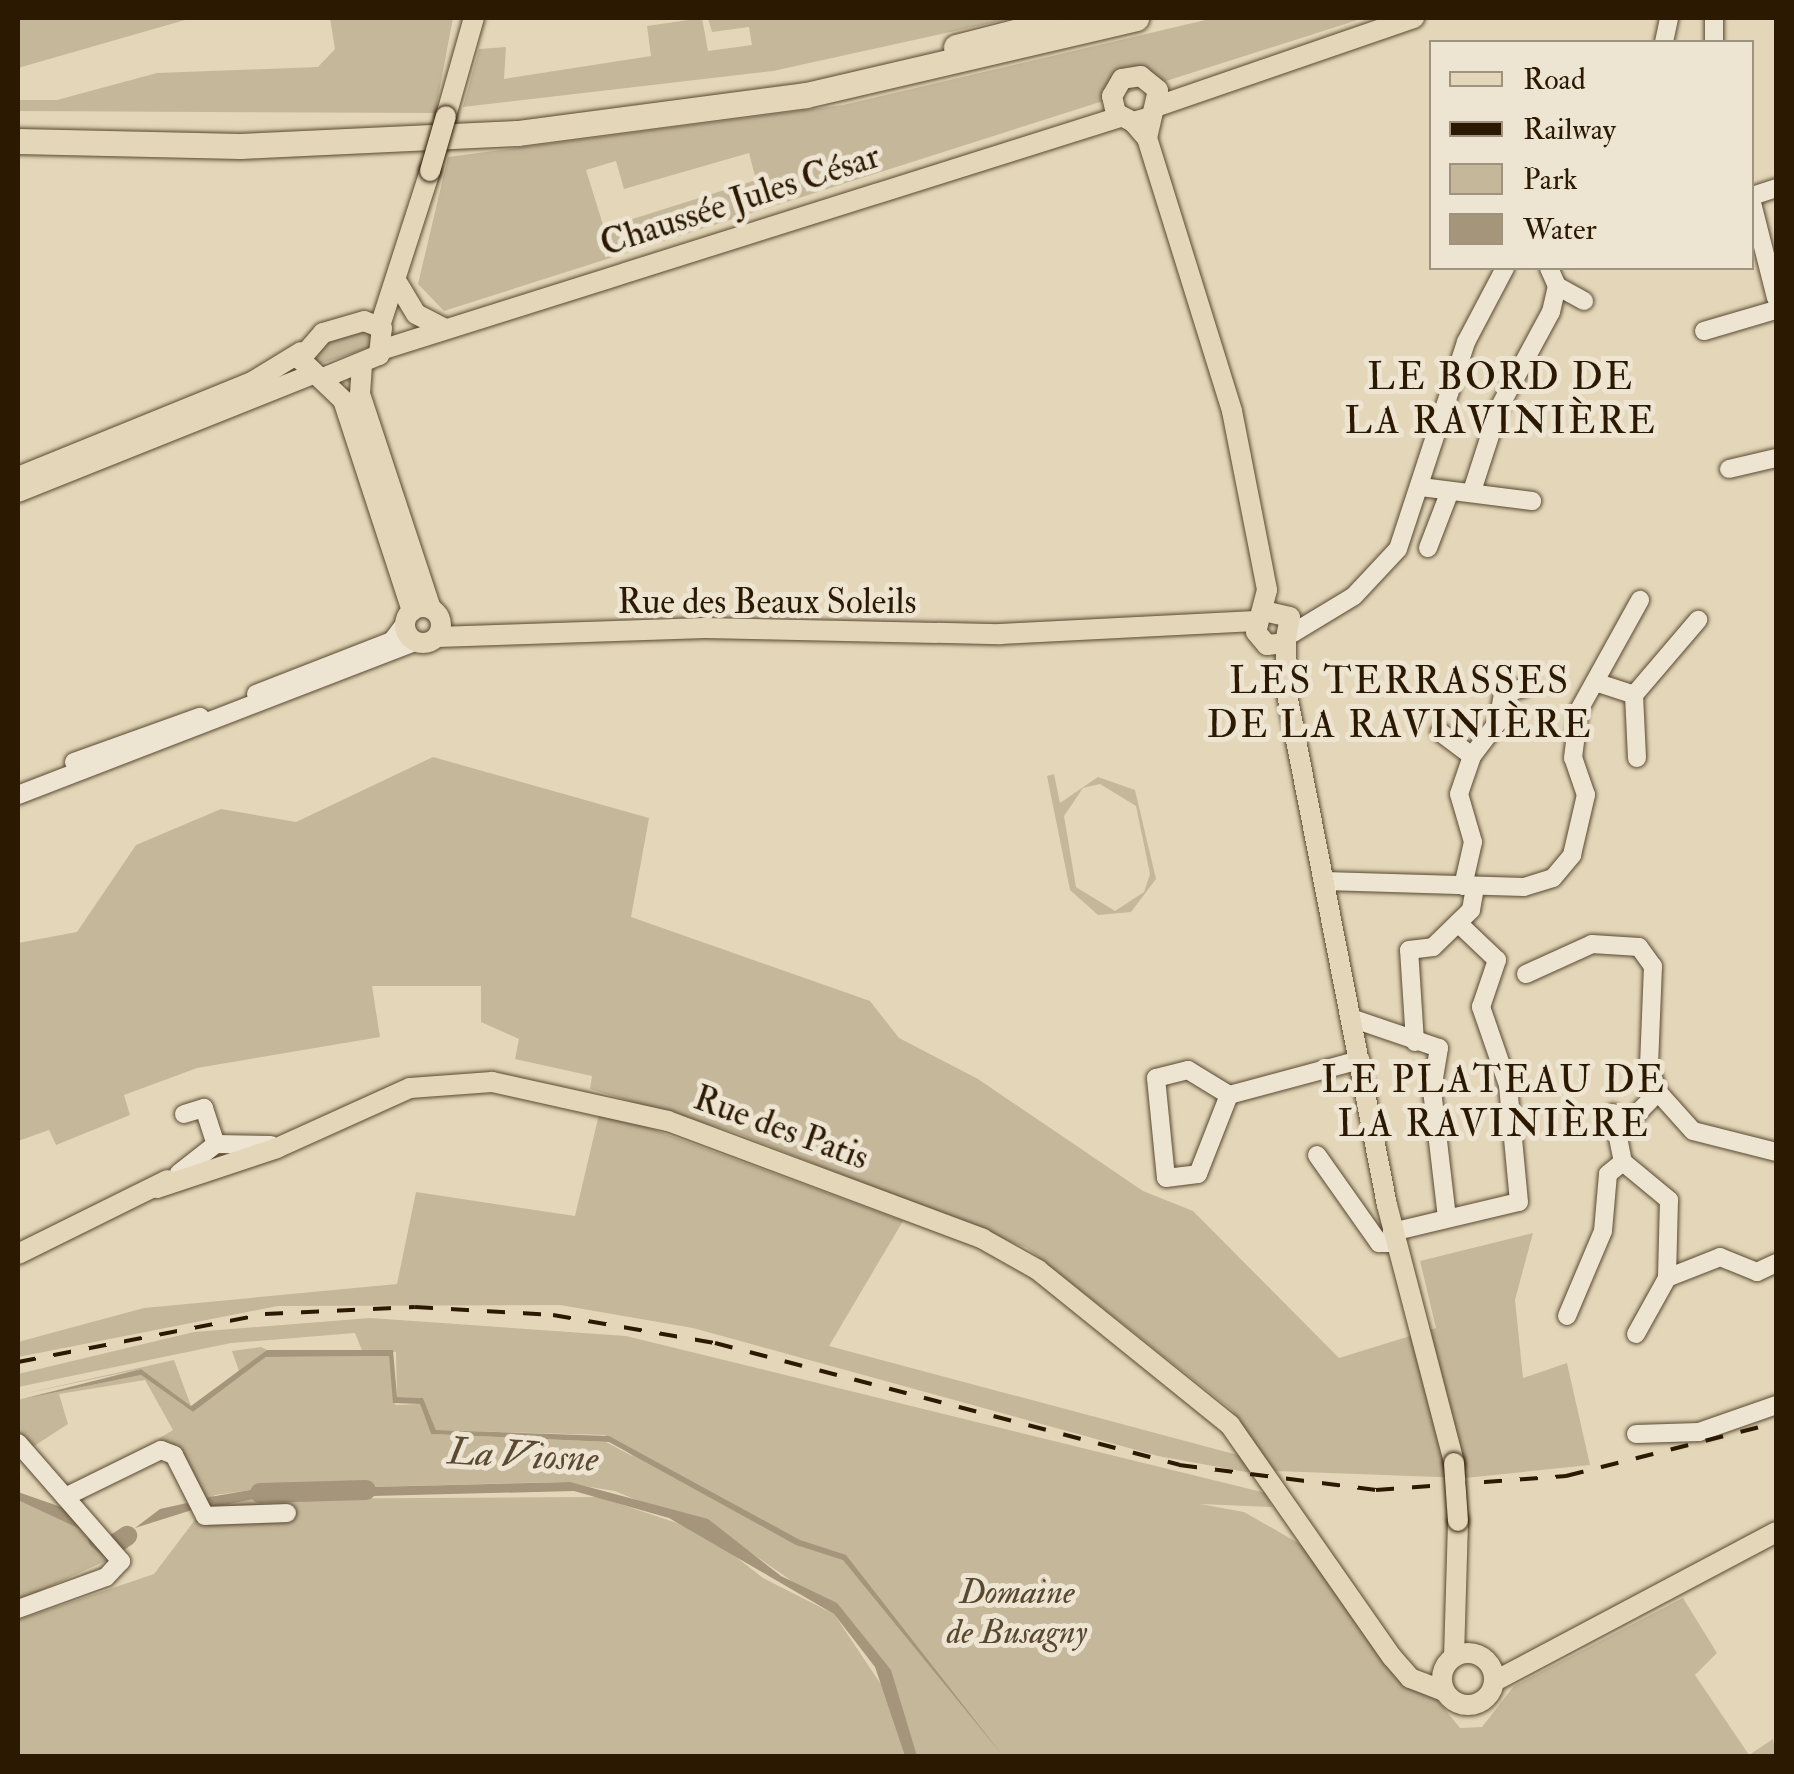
<!DOCTYPE html>
<meta charset="utf-8">
<style>
body{margin:0}
#map{position:relative;width:1794px;height:1774px;overflow:hidden;background:#e4d7b9;font-family:"IM FELL Double Pica",serif}
div>[style]{position:absolute}
[style*='--x']{left:calc(var(--x)*1px);top:calc(var(--y)*1px);width:calc(var(--w)*1px);rotate:calc(var(--a)*1deg)}
.green>*{inset:0;background:#c5b79a}
.water>*{inset:0;background:#a5967b}
.stream>*{height:4px;margin:-2px;padding:0 2px;transform-origin:2px;border-radius:2px;background:#a5967b}
.river>*{height:20px;margin:-10px;padding:0 10px;transform-origin:10px;border-radius:10px;background:#a5967b}
.roads{filter:drop-shadow(0 0 2px #594830) drop-shadow(0 0 2px #594830)}
.minor>*{height:18px;margin:-9px;padding:0 9px;transform-origin:9px;border-radius:9px;background:#ede5d2}
.major>*{height:20px;margin:-10px;padding:0 10px;transform-origin:10px;border-radius:10px;background:#e4d7b9}
.major>.ring{margin:-10px;padding:0;box-sizing:content-box;background:none;border:20px solid #e4d7b9;border-radius:50%}
.highway>*{height:25px;margin:-12.5px;padding:0 12.5px;transform-origin:12.5px;border-radius:12.5px;background:#e4d7b9}
.rail>*{height:4px;margin-top:-2px;transform-origin:0;background:repeating-linear-gradient(90deg,#2b1902 0 18px,transparent 0 36px)}
.bridges{filter:drop-shadow(0 0 2px #2b1902) drop-shadow(0 0 2px #2b1902)}
.major-bridge>*{height:20px;margin:-10px;padding:0 10px;transform-origin:10px;border-radius:10px;background:#e4d7b9}
span{translate:-50% -50%;white-space:nowrap;text-align:center;line-height:1.15;-webkit-text-stroke:10px #ede5d2;paint-order:stroke}
.street-label{font-size:35px;color:#2b1902}
.park-label{font-size:35px;color:#594830;font-style:italic}
.neighbourhood-label{font-size:38px;color:#2b1902;letter-spacing:2.5px}
.water-label{font-size:38px;color:#5c4b32;font-style:italic}
.frame{position:absolute;inset:0;border:20px solid #2b1902;pointer-events:none}
.legend{position:absolute;left:1429px;top:40px;width:325px;height:230px;box-sizing:border-box;background:#ede5d2;border:2px solid #9f937f;margin:0;padding:12px 18px;list-style:none;font-size:30px;color:#2b1902}
.legend li{display:flex;align-items:center;gap:20px;height:50px}
.legend b{width:50px;border:2px solid #9f937f}
</style>
<div id="map">
<div class="green">
<div style="clip-path:polygon(18px 18px,192px 18px,18px 68px)"></div>
<div style="clip-path:polygon(330px 18px,453px 18px,435px 113px,18px 111px,18px 100px,57px 100px,157px 73px,318px 67px,335px 49px)"></div>
<div style="clip-path:polygon(702px 18px,708px 51px,752px 45px,749px 27px,712px 32px,708px 18px,1014px 18px,773px 71px,463px 107px,479px 49px,506px 47px,504px 79px,651px 56px,647px 26px)"></div>
<div style="clip-path:polygon(evenodd,1214px 18px,1364px 18px,444px 311px,418px 284px,448px 157px,843px 105px,1214px 18px,749px 153px,756px 180px,604px 228px,586px 170px,616px 161px,624px 189px,749px 153px)"></div>
<div style="clip-path:polygon(363px 330px,375px 334px,375px 346px,313px 366px,319px 345px)"></div>
<div style="clip-path:polygon(433px 757px,649px 818px,631px 917px,870px 1001px,899px 1038px,978px 1079px,1143px 1191px,1193px 1211px,1339px 1358px,1436px 1328px,1420px 1261px,1533px 1233px,1515px 1300px,1523px 1378px,1567px 1363px,1590px 1465px,1465px 1478px,1275px 1471px,1232px 1410px,1027px 1248px,734px 1132px,590px 1089px,592px 1076px,515px 1059px,519px 1039px,481px 1022px,481px 986px,372px 986px,380px 1037px,197px 1068px,124px 1095px,130px 1115px,56px 1145px,49px 1130px,18px 1141px,18px 943px,77px 932px,136px 845px,221px 809px,296px 822px)"></div>
<div style="clip-path:polygon(evenodd,1054px 774px,1060px 803px,1098px 777px,1135px 790px,1156px 879px,1131px 912px,1098px 915px,1070px 890px,1047px 776px,1054px 774px,1100px 784px,1136px 806px,1150px 874px,1144px 892px,1115px 911px,1076px 887px,1064px 816px,1083px 788px,1100px 784px)"></div>
<div style="clip-path:polygon(600px 1110px,903px 1221px,829px 1346px,1249px 1458px,1257px 1474px,1158px 1456px,693px 1328px,560px 1305px,278px 1306px,18px 1357px,18px 1342px,144px 1308px,397px 1284px,416px 1192px,575px 1216px)"></div>
<div style="clip-path:polygon(evenodd,370px 1318px,626px 1336px,1266px 1493px,1272px 1507px,1200px 1504px,1244px 1512px,1307px 1548px,1390px 1670px,1435px 1697px,1460px 1728px,1482px 1727px,1514px 1686px,1683px 1598px,1717px 1653px,1695px 1675px,1749px 1755px,1773px 1739px,1776px 1756px,18px 1756px,18px 1620px,154px 1574px,201px 1512px,170px 1445px,158px 1439px,173px 1430px,145px 1380px,59px 1394px,68px 1424px,28px 1450px,18px 1435px,18px 1400px,141px 1375px,193px 1412px,266px 1357px,389px 1356px,395px 1405px,420px 1404px,431px 1434px,606px 1442px,634px 1457px,605px 1435px,436px 1430px,423px 1398px,397px 1397px,396px 1352px,363px 1353px,355px 1333px,231px 1343px,18px 1387px,18px 1374px,194px 1332px,370px 1318px,558px 1482px,615px 1491px,733px 1540px,846px 1619px,890px 1684px,886px 1692px,834px 1614px,763px 1578px,704px 1532px,599px 1497px,254px 1499px,201px 1509px,215px 1495px,250px 1490px,558px 1482px)"></div>
<div style="clip-path:polygon(261px 1347px,267px 1350px,240px 1374px,232px 1351px)"></div>
<div style="clip-path:polygon(174px 1360px,191px 1406px,141px 1369px,18px 1395px)"></div>
<div style="clip-path:polygon(18px 1500px,69px 1517px,112px 1558px,18px 1601px)"></div>
</div>
<div class="water">
<div style="clip-path:polygon(267px 1350px,393px 1350px,397px 1397px,423px 1398px,436px 1430px,609px 1436px,800px 1540px,846px 1555px,1003px 1756px,843px 1560px,796px 1545px,609px 1442px,431px 1434px,420px 1404px,393px 1403px,389px 1356px,266px 1357px,193px 1412px,141px 1375px,18px 1400px,141px 1369px,191px 1406px)"></div>
<div style="clip-path:polygon(570px 1482px,708px 1519px,781px 1576px,837px 1603px,891px 1670px,917px 1756px,905px 1756px,875px 1667px,834px 1614px,669px 1518px,574px 1491px,254px 1499px,200px 1510px,204px 1498px,250px 1490px)"></div>
<div style="clip-path:polygon(18px 1492px,61px 1507px,93px 1535px,18px 1500px)"></div>
<div style="clip-path:polygon(187px 1503px,192px 1510px,135px 1528px,160px 1509px)"></div>
</div>
<div class="stream">
<div style="--x:116;--y:1543;--w:14;--a:-45"></div>
</div>
<div class="river">
<div style="--x:260;--y:1493;--w:106;--a:-1.6"></div>
<div style="--x:98;--y:1539;--w:14;--a:39"></div>
<div style="--x:109;--y:1548;--w:22;--a:-34"></div>
</div>
<div class="roads">
<div class="minor">
<div style="--x:1714;--y:18;--w:24;--a:90"></div>
<div style="--x:1664;--y:42;--w:25;--a:-78"></div>
<div style="--x:1752;--y:196;--w:25;--a:-18"></div>
<div style="--x:1752;--y:203;--w:98;--a:75.8"></div>
<div style="--x:1557;--y:286;--w:31;--a:29"></div>
<div style="--x:1704;--y:331;--w:75;--a:-16.3"></div>
<div style="--x:1729;--y:469;--w:48;--a:-13.2"></div>
<div style="--x:1421;--y:487;--w:112;--a:7.2"></div>
<div style="--x:1473;--y:488;--w:84;--a:-72"></div>
<div style="--x:1499;--y:408;--w:109;--a:-61.6"></div>
<div style="--x:1551;--y:312;--w:27;--a:-77"></div>
<div style="--x:1557;--y:286;--w:20;--a:-114"></div>
<div style="--x:1428;--y:548;--w:61;--a:-68.9"></div>
<div style="--x:1293;--y:633;--w:71;--a:-31.2"></div>
<div style="--x:1354;--y:596;--w:64;--a:-46.9"></div>
<div style="--x:1398;--y:549;--w:218;--a:-71.8"></div>
<div style="--x:1466;--y:342;--w:84;--a:-62.2"></div>
<div style="--x:1598;--y:683;--w:38;--a:18"></div>
<div style="--x:256;--y:694;--w:146;--a:-21.3"></div>
<div style="--x:392;--y:641;--w:20;--a:-53"></div>
<div style="--x:1440;--y:732;--w:40;--a:37"></div>
<div style="--x:1472;--y:756;--w:40;--a:108.9"></div>
<div style="--x:1459;--y:794;--w:50;--a:73.7"></div>
<div style="--x:1473;--y:842;--w:45;--a:102.8"></div>
<div style="--x:1472;--y:756;--w:43;--a:-52.6"></div>
<div style="--x:1498;--y:722;--w:28;--a:-80"></div>
<div style="--x:1503;--y:694;--w:21;--a:-17"></div>
<div style="--x:1637;--y:758;--w:63;--a:-92.7"></div>
<div style="--x:1634;--y:695;--w:99;--a:-49.5"></div>
<div style="--x:74;--y:762;--w:134;--a:-19.7"></div>
<div style="--x:18;--y:795;--w:425;--a:-21.1"></div>
<div style="--x:1325;--y:881;--w:199;--a:1.7"></div>
<div style="--x:1524;--y:887;--w:30;--a:-17"></div>
<div style="--x:1553;--y:878;--w:30;--a:-50"></div>
<div style="--x:1572;--y:855;--w:62;--a:-76.9"></div>
<div style="--x:1586;--y:795;--w:39;--a:-109"></div>
<div style="--x:1573;--y:758;--w:48;--a:-82.9"></div>
<div style="--x:1579;--y:710;--w:126;--a:-61"></div>
<div style="--x:1526;--y:974;--w:72;--a:-24.4"></div>
<div style="--x:1592;--y:944;--w:47;--a:3.7"></div>
<div style="--x:1639;--y:947;--w:24;--a:54"></div>
<div style="--x:1653;--y:966;--w:100;--a:92.3"></div>
<div style="--x:1649;--y:1066;--w:28;--a:71"></div>
<div style="--x:1658;--y:1092;--w:52;--a:48.1"></div>
<div style="--x:1693;--y:1131;--w:86;--a:14.2"></div>
<div style="--x:1351;--y:1018;--w:93;--a:18.8"></div>
<div style="--x:1439;--y:1048;--w:43;--a:99.5"></div>
<div style="--x:1432;--y:1090;--w:129;--a:83.3"></div>
<div style="--x:1415;--y:1042;--w:92;--a:-93.7"></div>
<div style="--x:1409;--y:950;--w:24;--a:-7"></div>
<div style="--x:1433;--y:947;--w:53;--a:-44.2"></div>
<div style="--x:1471;--y:910;--w:23;--a:-80"></div>
<div style="--x:1229;--y:1095;--w:48;--a:-148.6"></div>
<div style="--x:1188;--y:1070;--w:33;--a:166"></div>
<div style="--x:1156;--y:1078;--w:100;--a:84.3"></div>
<div style="--x:1166;--y:1178;--w:32;--a:-7"></div>
<div style="--x:1198;--y:1174;--w:85;--a:-68.6"></div>
<div style="--x:1229;--y:1095;--w:136;--a:-15"></div>
<div style="--x:1613;--y:1113;--w:50;--a:78.5"></div>
<div style="--x:1623;--y:1162;--w:60;--a:39.6"></div>
<div style="--x:1669;--y:1200;--w:78;--a:91.5"></div>
<div style="--x:1667;--y:1278;--w:57;--a:-21.6"></div>
<div style="--x:1720;--y:1257;--w:40;--a:22"></div>
<div style="--x:1757;--y:1272;--w:21;--a:-25"></div>
<div style="--x:184;--y:1114;--w:21;--a:-17"></div>
<div style="--x:204;--y:1108;--w:38;--a:72"></div>
<div style="--x:1623;--y:1128;--w:50;--a:-45.8"></div>
<div style="--x:1317;--y:1155;--w:108;--a:54.8"></div>
<div style="--x:1379;--y:1243;--w:16;--a:0"></div>
<div style="--x:179;--y:1173;--w:47;--a:-38.1"></div>
<div style="--x:216;--y:1144;--w:55;--a:1"></div>
<div style="--x:1392;--y:1232;--w:130;--a:-13.3"></div>
<div style="--x:1519;--y:1202;--w:118;--a:-95.4"></div>
<div style="--x:1508;--y:1085;--w:83;--a:-109.1"></div>
<div style="--x:1481;--y:1007;--w:50;--a:-71.2"></div>
<div style="--x:1497;--y:960;--w:54;--a:-136.5"></div>
<div style="--x:1567;--y:1316;--w:92;--a:-67"></div>
<div style="--x:1603;--y:1231;--w:57;--a:-85"></div>
<div style="--x:1608;--y:1174;--w:19;--a:-39"></div>
<div style="--x:1636;--y:1334;--w:64;--a:-61"></div>
<div style="--x:1636;--y:1434;--w:63;--a:-1.8"></div>
<div style="--x:1699;--y:1432;--w:82;--a:-19.3"></div>
<div style="--x:18;--y:1443;--w:157;--a:48.9"></div>
<div style="--x:121;--y:1561;--w:22;--a:133"></div>
<div style="--x:106;--y:1577;--w:94;--a:160"></div>
<div style="--x:65;--y:1497;--w:107;--a:-26.1"></div>
<div style="--x:161;--y:1450;--w:14;--a:21"></div>
<div style="--x:174;--y:1455;--w:68;--a:63.1"></div>
<div style="--x:205;--y:1516;--w:82;--a:-2.1"></div>
</div>
<div class="major">
<div style="--x:1158;--y:106;--w:271;--a:-19"></div>
<div style="--x:446;--y:116;--w:102;--a:-74.1"></div>
<div style="--x:1133;--y:122;--w:21;--a:49"></div>
<div style="--x:1147;--y:138;--w:286;--a:72.7"></div>
<div style="--x:1232;--y:411;--w:182;--a:78.9"></div>
<div style="--x:1267;--y:590;--w:43;--a:104.7"></div>
<div style="--x:1256;--y:632;--w:17;--a:50"></div>
<div style="--x:1267;--y:645;--w:18;--a:-6"></div>
<div style="--x:1285;--y:643;--w:26;--a:-79"></div>
<div style="--x:1290;--y:617;--w:27;--a:-167"></div>
<div style="--x:1147;--y:138;--w:49;--a:-77.1"></div>
<div style="--x:1158;--y:90;--w:22;--a:-141"></div>
<div style="--x:1141;--y:76;--w:19;--a:171"></div>
<div style="--x:1122;--y:79;--w:20;--a:120"></div>
<div style="--x:1112;--y:96;--w:17;--a:77"></div>
<div style="--x:1116;--y:113;--w:19;--a:28"></div>
<div style="--x:1133;--y:122;--w:18;--a:-16"></div>
<div style="--x:398;--y:284;--w:35;--a:59"></div>
<div style="--x:416;--y:314;--w:31;--a:27"></div>
<div style="--x:380;--y:326;--w:163;--a:-72.1"></div>
<div style="--x:384;--y:349;--w:772;--a:-17.5"></div>
<div style="--x:362;--y:365;--w:29;--a:94"></div>
<div style="--x:360;--y:394;--w:226;--a:71.7"></div>
<div style="--x:323;--y:378;--w:61;--a:-22.3"></div>
<div style="--x:379;--y:355;--w:27;--a:-84"></div>
<div style="--x:382;--y:328;--w:19;--a:-159"></div>
<div style="--x:364;--y:321;--w:43;--a:163.7"></div>
<div style="--x:323;--y:333;--w:35;--a:131"></div>
<div style="--x:300;--y:359;--w:59;--a:43.6"></div>
<div style="--x:343;--y:400;--w:222;--a:71.9"></div>
<div style="--x:18;--y:477;--w:253;--a:-22.1"></div>
<div style="--x:252;--y:382;--w:57;--a:-31.5"></div>
<div style="--x:18;--y:492;--w:315;--a:-21.8"></div>
<div class="ring" style="left:405px;top:607px;width:16px;height:16px"></div>
<div style="--x:437;--y:637;--w:268;--a:-1.9"></div>
<div style="--x:705;--y:628;--w:295;--a:1.2"></div>
<div style="--x:1000;--y:634;--w:256;--a:-2.9"></div>
<div style="--x:1286;--y:642;--w:47;--a:90"></div>
<div style="--x:1286;--y:689;--w:526;--a:78.93"></div>
<div style="--x:1387;--y:1205;--w:267;--a:75.4"></div>
<div style="--x:157;--y:1188;--w:126;--a:-18.4"></div>
<div style="--x:277;--y:1148;--w:146;--a:-24.3"></div>
<div style="--x:410;--y:1088;--w:82;--a:-4.2"></div>
<div style="--x:492;--y:1082;--w:180;--a:12.5"></div>
<div style="--x:668;--y:1121;--w:336;--a:20.5"></div>
<div style="--x:983;--y:1239;--w:63;--a:29.4"></div>
<div style="--x:1038;--y:1270;--w:247;--a:38.9"></div>
<div style="--x:1230;--y:1425;--w:283;--a:55.1"></div>
<div style="--x:1392;--y:1657;--w:28;--a:49"></div>
<div style="--x:1410;--y:1678;--w:36;--a:21"></div>
<div style="--x:18;--y:1254;--w:167;--a:-26.3"></div>
<div class="ring" style="left:1442px;top:1653px;width:32px;height:32px"></div>
<div style="--x:1454;--y:1657;--w:136;--a:-88.3"></div>
<div style="--x:1495;--y:1681;--w:318;--a:-27.9"></div>
</div>
<div class="highway">
<div style="--x:956;--y:47;--w:117;--a:-14.4"></div>
<div style="--x:18;--y:141;--w:222;--a:1.3"></div>
<div style="--x:240;--y:146;--w:278;--a:-2.7"></div>
<div style="--x:518;--y:133;--w:290;--a:-7.5"></div>
<div style="--x:806;--y:95;--w:339;--a:-13.1"></div>
</div>
</div>
<div class="rail">
<div style="--x:18;--y:1362;--w:252;--a:-11"></div>
<div style="--x:265;--y:1314;--w:150;--a:-2.7"></div>
<div style="--x:415;--y:1307;--w:138;--a:3.3"></div>
<div style="--x:553;--y:1315;--w:164;--a:9.8"></div>
<div style="--x:715;--y:1343;--w:480;--a:14.7"></div>
<div style="--x:1179;--y:1465;--w:199;--a:7.2"></div>
<div style="--x:1376;--y:1490;--w:191;--a:-4.2"></div>
<div style="--x:1566;--y:1476;--w:217;--a:-14.2"></div>
</div>
<div class="bridges">
<div class="major-bridge">
<div style="--x:430;--y:171;--w:57;--a:-73.8"></div>
<div style="--x:1454;--y:1463;--w:58;--a:86.1"></div>
</div>
</div>
<div class="street-label">
<span style="left:740px;top:200px;rotate:-18deg">Chaussée Jules César</span>
<span style="left:767px;top:602px">Rue des Beaux Soleils</span>
<span style="left:781px;top:1128px;rotate:20deg">Rue des Patis</span>
</div>
<div class="park-label">
<span style="left:1017px;top:1612px">Domaine<br>de Busagny</span>
</div>
<div class="neighbourhood-label">
<span style="left:1501px;top:400px">LE BORD DE<br>LA RAVINIÈRE</span>
<span style="left:1400px;top:704px">LES TERRASSES<br>DE LA RAVINIÈRE</span>
<span style="left:1494px;top:1103px">LE PLATEAU DE<br>LA RAVINIÈRE</span>
</div>
<div class="water-label">
<span style="left:523px;top:1456px;rotate:3deg">La Viosne</span>
</div>
<div class="frame"></div>
<ul class="legend">
<li><b style="height:12px;background:#e4d7b9"></b>Road</li>
<li><b style="height:12px;background:#2b1902"></b>Railway</li>
<li><b style="height:28px;background:#c5b79a"></b>Park</li>
<li><b style="height:28px;background:#a5967b"></b>Water</li>
</ul>
</div>
